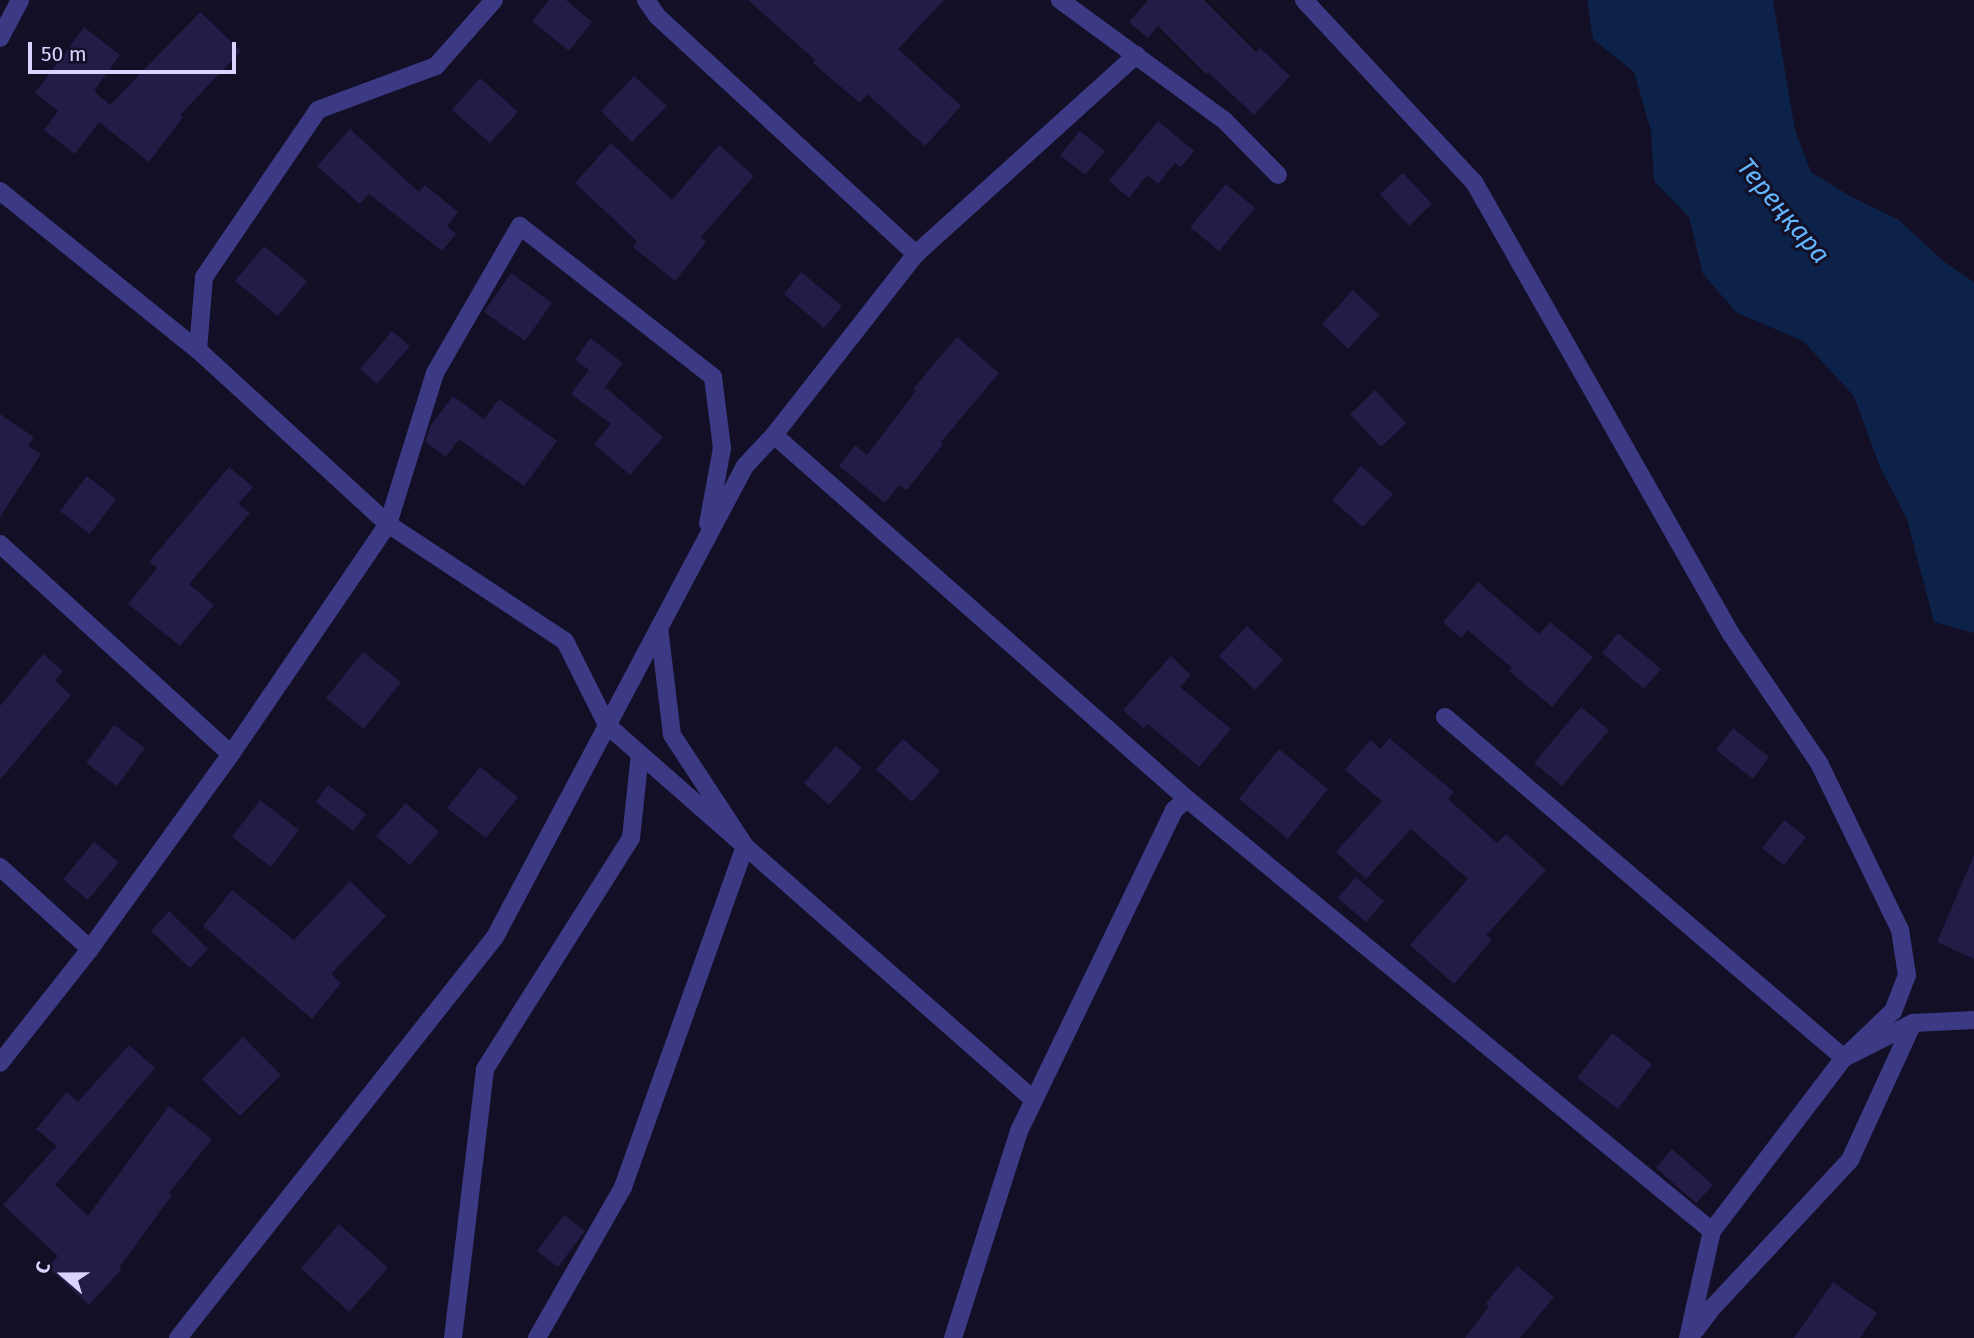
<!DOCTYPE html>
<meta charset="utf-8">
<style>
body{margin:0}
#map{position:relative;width:1974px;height:1338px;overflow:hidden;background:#130f26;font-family:"Fira Sans",sans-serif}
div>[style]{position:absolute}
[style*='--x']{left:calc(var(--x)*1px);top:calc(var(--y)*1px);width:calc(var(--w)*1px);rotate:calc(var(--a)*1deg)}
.water>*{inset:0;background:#0c2248}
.building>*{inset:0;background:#241b47}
.minor>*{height:18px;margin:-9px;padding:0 9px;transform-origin:9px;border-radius:9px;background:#3d3a85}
span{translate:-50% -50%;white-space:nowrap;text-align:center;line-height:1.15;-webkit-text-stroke:6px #130f26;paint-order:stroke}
.water-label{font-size:26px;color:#62b6ff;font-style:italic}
.north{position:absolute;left:28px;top:1240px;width:70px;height:70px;-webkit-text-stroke:5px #130f26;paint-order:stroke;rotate:290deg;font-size:19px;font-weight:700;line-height:28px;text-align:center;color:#d9d4ff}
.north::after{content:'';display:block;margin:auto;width:24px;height:32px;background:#d9d4ff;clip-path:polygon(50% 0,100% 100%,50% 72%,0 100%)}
.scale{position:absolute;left:28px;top:42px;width:208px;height:32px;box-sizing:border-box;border:4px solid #d9d4ff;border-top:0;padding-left:9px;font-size:21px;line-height:24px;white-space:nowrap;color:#d9d4ff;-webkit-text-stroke:5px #130f26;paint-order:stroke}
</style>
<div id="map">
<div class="water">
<div style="clip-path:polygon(1587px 0,1773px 0,1795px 130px,1811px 172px,1850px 196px,1899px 220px,1943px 261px,1974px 282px,1974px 633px,1934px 622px,1907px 519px,1880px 467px,1854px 396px,1803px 341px,1737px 313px,1703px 274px,1689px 217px,1654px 181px,1651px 131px,1634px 72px,1593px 39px)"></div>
</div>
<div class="building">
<div style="clip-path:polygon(549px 0,566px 0,592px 22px,569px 51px,532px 21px)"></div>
<div style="clip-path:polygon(748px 0,944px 0,898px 49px,961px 106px,925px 146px,867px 94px,860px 103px,813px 63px,815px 60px)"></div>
<div style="clip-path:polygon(1148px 0,1204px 0,1256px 52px,1260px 48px,1290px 76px,1254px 115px,1208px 72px,1206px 74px,1158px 26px,1148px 38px,1129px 22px)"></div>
<div style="clip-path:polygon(200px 12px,241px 51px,180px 115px,183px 117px,149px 162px,99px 122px,75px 154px,44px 130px,58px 111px,35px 93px,84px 27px,120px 55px,94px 91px,110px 105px)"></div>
<div style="clip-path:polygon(634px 76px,667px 106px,632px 142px,601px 111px)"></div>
<div style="clip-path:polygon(480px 78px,518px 112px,490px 143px,452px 110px)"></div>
<div style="clip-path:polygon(1158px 121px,1194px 151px,1181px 167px,1175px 163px,1158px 184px,1147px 175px,1129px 198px,1109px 181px)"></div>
<div style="clip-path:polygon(350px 129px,419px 192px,425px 185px,458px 212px,447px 226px,456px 234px,442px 251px,369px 194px,360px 204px,317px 166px)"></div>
<div style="clip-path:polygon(1080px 131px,1105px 151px,1085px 175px,1060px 155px)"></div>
<div style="clip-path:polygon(611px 143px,672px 200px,719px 145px,754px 176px,701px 237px,706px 242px,675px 281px,633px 247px,637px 241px,575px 183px)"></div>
<div style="clip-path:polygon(1403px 173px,1432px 204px,1409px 226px,1380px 194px)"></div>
<div style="clip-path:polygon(1226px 184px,1255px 208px,1219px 251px,1190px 227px)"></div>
<div style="clip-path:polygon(264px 246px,307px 281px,278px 316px,235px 281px)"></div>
<div style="clip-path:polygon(801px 272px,842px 306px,824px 328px,784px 294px)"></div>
<div style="clip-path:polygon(511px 273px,552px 303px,525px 341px,484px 312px)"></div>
<div style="clip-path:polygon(1353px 290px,1379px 315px,1348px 349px,1322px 324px)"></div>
<div style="clip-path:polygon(392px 331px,410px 346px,377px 384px,360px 369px)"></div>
<div style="clip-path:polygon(957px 337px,999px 373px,941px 442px,943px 444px,907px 490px,899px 485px,885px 503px,839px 466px,855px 445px,867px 455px,916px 391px,913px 389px)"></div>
<div style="clip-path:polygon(590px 338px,623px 363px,605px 387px,663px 437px,630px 475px,594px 444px,611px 424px,571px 394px,589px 370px,575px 360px)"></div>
<div style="clip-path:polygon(1375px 390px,1406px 423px,1381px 447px,1350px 414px)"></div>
<div style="clip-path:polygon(453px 396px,484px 419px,499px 399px,557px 441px,524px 486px,459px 439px,446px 457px,425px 442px,431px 425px)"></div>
<div style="clip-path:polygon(0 414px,34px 437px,28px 446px,41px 454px,0 517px)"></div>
<div style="clip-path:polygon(1361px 466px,1393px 494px,1363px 527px,1332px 500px)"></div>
<div style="clip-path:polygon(229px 467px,253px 487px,238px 504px,250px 513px,189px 584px,214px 605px,180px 646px,128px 604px,157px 568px,149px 562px)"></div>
<div style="clip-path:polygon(87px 476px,116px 499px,90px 534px,60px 511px)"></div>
<div style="clip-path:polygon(1478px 582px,1539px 634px,1550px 622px,1593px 657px,1552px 707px,1509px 671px,1512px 668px,1468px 630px,1461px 638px,1443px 622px)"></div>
<div style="clip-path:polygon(1247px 626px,1283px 660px,1255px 690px,1219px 656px)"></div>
<div style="clip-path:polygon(1618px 633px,1661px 669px,1644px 689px,1602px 653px)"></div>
<div style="clip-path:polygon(363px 652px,401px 682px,364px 729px,326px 698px)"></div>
<div style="clip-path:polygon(43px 654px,63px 671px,55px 681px,71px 695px,0 780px,0 706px)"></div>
<div style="clip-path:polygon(1171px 656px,1191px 675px,1180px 687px,1231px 729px,1199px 767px,1148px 724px,1143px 728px,1123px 710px)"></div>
<div style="clip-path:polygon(1581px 707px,1609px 730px,1562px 786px,1534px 763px)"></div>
<div style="clip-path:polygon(114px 725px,145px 748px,117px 786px,86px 763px)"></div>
<div style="clip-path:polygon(1733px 728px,1769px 757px,1753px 779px,1716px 750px)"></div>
<div style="clip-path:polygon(1389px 738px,1454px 792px,1448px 799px,1497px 843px,1506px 834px,1546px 870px,1486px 935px,1492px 940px,1454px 984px,1410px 945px,1468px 879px,1411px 829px,1366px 879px,1336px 852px,1382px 801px,1345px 770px,1370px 740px,1381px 749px)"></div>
<div style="clip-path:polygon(903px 739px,940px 771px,912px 802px,876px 769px)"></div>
<div style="clip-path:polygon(836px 746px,862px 768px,829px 805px,804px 783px)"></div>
<div style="clip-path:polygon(1279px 749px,1328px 789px,1288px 839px,1239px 799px)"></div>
<div style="clip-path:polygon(480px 767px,518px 797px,486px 838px,447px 808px)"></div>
<div style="clip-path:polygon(328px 785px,366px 814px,353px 831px,316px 802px)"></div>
<div style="clip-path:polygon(260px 800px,299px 830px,271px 867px,232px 837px)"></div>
<div style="clip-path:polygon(406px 803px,439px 832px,410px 865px,376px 836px)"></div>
<div style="clip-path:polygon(1784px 820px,1806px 837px,1784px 865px,1762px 848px)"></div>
<div style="clip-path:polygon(94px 842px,119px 862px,88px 900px,63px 879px)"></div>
<div style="clip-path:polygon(1974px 855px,1974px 959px,1937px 942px)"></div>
<div style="clip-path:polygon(1356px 877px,1384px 901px,1366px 922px,1338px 898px)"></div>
<div style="clip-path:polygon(350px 881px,386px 916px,331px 974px,341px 983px,312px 1019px,203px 926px,232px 890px,294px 940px)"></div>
<div style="clip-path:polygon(169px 911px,208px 949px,190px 968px,151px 931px)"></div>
<div style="clip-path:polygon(1612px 1033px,1652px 1064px,1618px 1109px,1577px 1078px)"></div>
<div style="clip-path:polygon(243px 1037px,281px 1075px,240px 1116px,202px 1079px)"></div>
<div style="clip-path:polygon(129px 1045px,155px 1068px,55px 1185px,88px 1216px,169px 1106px,212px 1139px,169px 1193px,172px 1195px,119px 1268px,121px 1270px,89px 1305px,48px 1267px,58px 1256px,3px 1205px,57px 1146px,36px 1129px,67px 1092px,78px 1102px)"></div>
<div style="clip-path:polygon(1672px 1149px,1713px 1185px,1696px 1203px,1656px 1168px)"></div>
<div style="clip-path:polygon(564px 1215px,585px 1231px,558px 1267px,537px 1251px)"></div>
<div style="clip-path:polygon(339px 1224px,388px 1268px,349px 1312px,301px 1268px)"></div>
<div style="clip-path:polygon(1517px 1266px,1554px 1297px,1520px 1338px,1465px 1338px,1489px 1306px,1486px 1303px)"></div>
<div style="clip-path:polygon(1833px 1282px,1877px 1313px,1860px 1338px,1794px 1338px)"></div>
</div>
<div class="minor">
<div style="--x:494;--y:0;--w:88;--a:131.3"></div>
<div style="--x:436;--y:66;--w:126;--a:159.6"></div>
<div style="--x:318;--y:110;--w:202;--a:124.3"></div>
<div style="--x:204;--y:277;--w:73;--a:94.7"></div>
<div style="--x:198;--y:350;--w:258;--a:42.5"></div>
<div style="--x:388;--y:524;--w:212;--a:33.5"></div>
<div style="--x:565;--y:641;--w:94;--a:63.4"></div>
<div style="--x:607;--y:725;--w:568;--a:41.29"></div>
<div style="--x:646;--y:0;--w:19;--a:55"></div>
<div style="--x:657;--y:16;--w:352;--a:42.6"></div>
<div style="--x:1060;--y:0;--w:203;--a:36.2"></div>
<div style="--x:1224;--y:120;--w:77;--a:45.5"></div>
<div style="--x:1304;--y:0;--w:249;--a:47"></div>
<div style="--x:1474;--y:182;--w:520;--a:60.38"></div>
<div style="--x:1731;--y:634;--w:156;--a:55.7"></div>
<div style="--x:1819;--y:763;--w:186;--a:64.1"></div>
<div style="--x:1900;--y:930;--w:46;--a:81.2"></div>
<div style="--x:1907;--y:975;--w:39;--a:111"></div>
<div style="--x:1893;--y:1011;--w:68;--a:136.2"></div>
<div style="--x:1844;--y:1058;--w:525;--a:-139.48"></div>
<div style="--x:0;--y:38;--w:43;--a:-62.2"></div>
<div style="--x:0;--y:191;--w:254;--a:38.8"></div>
<div style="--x:774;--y:435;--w:551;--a:41.39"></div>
<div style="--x:1187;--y:799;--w:680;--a:39.45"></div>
<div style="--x:0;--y:544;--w:312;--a:42.3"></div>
<div style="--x:231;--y:754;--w:241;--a:125.9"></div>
<div style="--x:90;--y:949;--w:145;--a:128.3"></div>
<div style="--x:231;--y:754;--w:278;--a:-55.7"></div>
<div style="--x:388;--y:524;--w:158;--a:-72.7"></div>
<div style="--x:435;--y:373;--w:170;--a:-60"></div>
<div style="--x:520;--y:226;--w:245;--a:38"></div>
<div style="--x:713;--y:377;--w:72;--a:82.8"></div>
<div style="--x:722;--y:448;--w:77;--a:100.4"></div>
<div style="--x:0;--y:867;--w:122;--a:42.3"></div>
<div style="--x:1691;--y:1336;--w:38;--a:-53"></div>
<div style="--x:1714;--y:1306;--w:200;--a:-47"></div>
<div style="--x:1850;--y:1160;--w:151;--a:-65.3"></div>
<div style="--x:178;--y:1338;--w:511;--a:-51.67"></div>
<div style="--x:495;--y:937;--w:533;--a:-62.04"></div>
<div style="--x:745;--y:466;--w:42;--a:-46.9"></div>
<div style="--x:774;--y:435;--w:230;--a:-51.9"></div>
<div style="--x:916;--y:254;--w:297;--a:-42.1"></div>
<div style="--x:453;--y:1338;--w:271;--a:-83.2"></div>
<div style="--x:485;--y:1069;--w:273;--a:-57.7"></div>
<div style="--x:631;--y:838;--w:84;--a:-83.9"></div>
<div style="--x:537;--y:1338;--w:174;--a:-60.3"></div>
<div style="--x:623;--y:1187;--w:362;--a:-70.3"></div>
<div style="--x:745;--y:846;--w:133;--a:-123.3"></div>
<div style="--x:672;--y:735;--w:108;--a:-96.9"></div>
<div style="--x:953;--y:1338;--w:217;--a:-72.3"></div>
<div style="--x:1019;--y:1131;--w:356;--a:-64.2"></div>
<div style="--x:1174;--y:810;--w:17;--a:-40"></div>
<div style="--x:1688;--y:1338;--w:110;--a:-77.4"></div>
<div style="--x:1712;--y:1231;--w:218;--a:-52.7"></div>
<div style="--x:1844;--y:1058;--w:77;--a:-26.9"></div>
<div style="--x:1913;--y:1023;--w:61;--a:-2.8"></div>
</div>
<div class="water-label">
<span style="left:1783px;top:211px;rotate:50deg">Тереңқара</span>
</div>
<div class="north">С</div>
<div class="scale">50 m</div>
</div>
